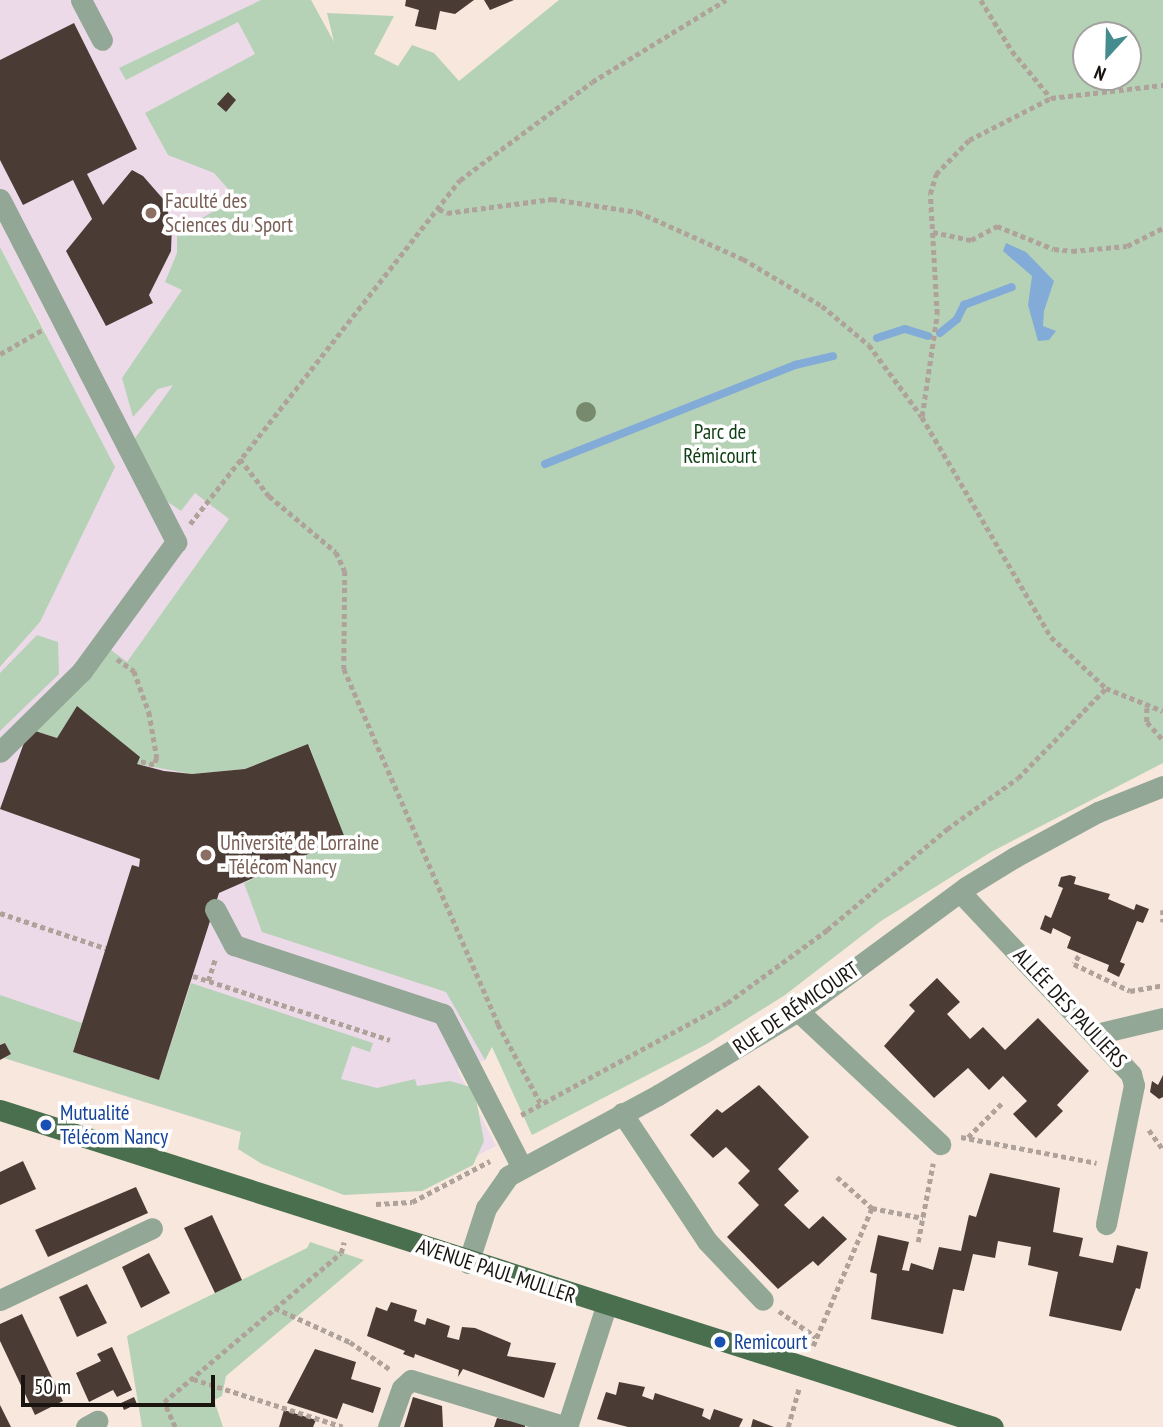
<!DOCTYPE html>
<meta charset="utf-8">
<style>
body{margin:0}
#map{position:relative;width:1163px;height:1427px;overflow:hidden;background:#f7e7dc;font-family:"PT Sans Narrow",sans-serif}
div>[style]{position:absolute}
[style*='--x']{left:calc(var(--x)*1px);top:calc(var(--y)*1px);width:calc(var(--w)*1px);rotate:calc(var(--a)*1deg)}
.education>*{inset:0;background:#eddae9}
.green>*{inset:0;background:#b6d2b6}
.water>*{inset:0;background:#83abd8}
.stream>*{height:8px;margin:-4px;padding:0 4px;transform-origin:4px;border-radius:4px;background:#83abd8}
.building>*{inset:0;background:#4a3b35}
.path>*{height:4.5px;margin-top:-2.25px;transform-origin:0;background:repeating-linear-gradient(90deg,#afa29a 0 5px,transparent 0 8.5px)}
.minor>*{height:21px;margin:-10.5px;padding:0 10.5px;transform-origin:10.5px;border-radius:10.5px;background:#92a795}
.major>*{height:21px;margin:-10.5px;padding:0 10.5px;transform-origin:10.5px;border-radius:10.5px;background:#496f4e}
.trees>*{width:20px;height:20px;margin:-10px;border-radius:50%;background:#778a6d}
.dots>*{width:19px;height:19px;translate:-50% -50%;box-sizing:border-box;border:4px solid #fff;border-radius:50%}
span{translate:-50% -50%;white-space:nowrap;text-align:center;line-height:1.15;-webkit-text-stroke:7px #fff;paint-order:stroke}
.education-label{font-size:21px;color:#785e54}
.left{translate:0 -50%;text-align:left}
.park-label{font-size:21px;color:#0e3e13}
.street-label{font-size:21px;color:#191410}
.transit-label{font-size:21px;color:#164399}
.north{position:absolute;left:1072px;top:21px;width:70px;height:70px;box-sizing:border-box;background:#fff;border:2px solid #a3a19f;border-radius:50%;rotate:202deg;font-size:19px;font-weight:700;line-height:28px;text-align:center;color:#191410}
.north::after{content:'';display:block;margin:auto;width:24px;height:32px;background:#448c8e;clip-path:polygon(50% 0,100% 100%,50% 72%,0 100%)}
.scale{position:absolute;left:21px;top:1375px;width:194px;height:32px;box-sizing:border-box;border:4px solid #191410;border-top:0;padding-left:9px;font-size:21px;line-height:24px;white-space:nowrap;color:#191410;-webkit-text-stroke:5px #fff;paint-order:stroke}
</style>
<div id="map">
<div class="education">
<div style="clip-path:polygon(0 0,311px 0,388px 139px,233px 468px,492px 1046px,485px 1060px,457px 1069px,496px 1146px,416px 1187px,3px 1058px,11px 1054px,5px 1043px,0 1045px,0 667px,10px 658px,46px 333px,0 247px)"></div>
</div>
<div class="green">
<div style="clip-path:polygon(evenodd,261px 0,311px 0,334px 42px,327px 13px,394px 16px,374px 54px,398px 66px,412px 45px,434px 53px,459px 81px,559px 0,1163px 0,1163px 763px,991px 852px,881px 921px,785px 995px,707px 1044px,532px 1135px,492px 1047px,485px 1060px,446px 992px,262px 932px,244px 883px,344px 838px,309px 745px,245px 769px,192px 774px,137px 764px,77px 707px,57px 738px,29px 729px,85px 684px,111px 650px,127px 662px,229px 519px,195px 493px,181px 511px,168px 502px,133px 441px,173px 385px,158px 389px,133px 417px,122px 378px,182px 290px,165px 282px,177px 253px,177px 233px,229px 202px,230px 191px,214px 173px,168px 155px,145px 113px,255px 54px,238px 22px,126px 80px,119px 68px,261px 0,1086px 35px,1128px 35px,1128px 77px,1086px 77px,1086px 35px)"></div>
<div style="clip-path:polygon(0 247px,115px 467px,40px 622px,0 667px)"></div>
<div style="clip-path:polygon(37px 635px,58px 642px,59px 674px,0 731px,0 673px)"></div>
<div style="clip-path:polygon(191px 983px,373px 1043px,370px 1052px,352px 1046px,341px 1079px,377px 1088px,415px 1079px,417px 1086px,450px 1081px,474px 1088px,484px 1141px,473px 1165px,422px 1191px,344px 1195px,262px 1164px,238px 1149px,241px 1132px,4px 1058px,11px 1054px,5px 1043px,0 1045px,0 995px,82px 1023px,73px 1052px,159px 1080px)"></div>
<div style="clip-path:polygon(310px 1242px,364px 1260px,226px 1376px,222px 1396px,214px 1400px,223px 1427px,142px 1427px,127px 1336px,307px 1248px)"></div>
</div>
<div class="water">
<div style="clip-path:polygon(1006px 243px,1026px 252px,1054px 281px,1044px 311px,1043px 326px,1056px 331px,1049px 340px,1038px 341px,1028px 305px,1032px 276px,1003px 251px)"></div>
</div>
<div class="stream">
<div style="--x:940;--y:333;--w:22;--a:-39"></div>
<div style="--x:957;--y:319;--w:16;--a:-63"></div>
<div style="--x:964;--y:305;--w:51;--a:-20.6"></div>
<div style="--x:877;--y:338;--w:29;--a:-18"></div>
<div style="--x:905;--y:329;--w:24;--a:17"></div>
<div style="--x:545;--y:464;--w:269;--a:-21.6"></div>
<div style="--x:795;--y:365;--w:39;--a:-13"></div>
</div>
<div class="building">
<div style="clip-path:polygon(406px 0,474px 0,455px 14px,440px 11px,436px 30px,415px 26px,419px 10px,405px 6px)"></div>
<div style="clip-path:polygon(484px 0,514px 0,490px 10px)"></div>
<div style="clip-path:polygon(74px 23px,137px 149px,87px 174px,103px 205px,132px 170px,143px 176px,164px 200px,172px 225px,171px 251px,149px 295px,153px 303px,106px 326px,66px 251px,92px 219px,73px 180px,23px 205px,0 160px,0 60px)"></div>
<div style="clip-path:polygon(228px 92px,236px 100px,226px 112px,217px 104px)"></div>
<div style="clip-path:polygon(77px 706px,140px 757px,137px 764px,164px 771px,192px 774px,245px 769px,308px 744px,345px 838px,219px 893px,159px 1080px,73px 1052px,132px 865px,139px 867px,140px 859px,0 809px,29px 729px,57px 738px)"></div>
<div style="clip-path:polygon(1070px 875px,1076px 877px,1074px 884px,1110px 894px,1108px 899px,1134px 910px,1136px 904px,1149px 909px,1143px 923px,1137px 921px,1120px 962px,1125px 964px,1119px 977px,1107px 971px,1109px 965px,1067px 948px,1071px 937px,1053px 928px,1051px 934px,1040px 929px,1045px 915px,1051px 918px,1063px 888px,1058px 886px,1061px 877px)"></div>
<div style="clip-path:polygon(937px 978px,960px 1002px,947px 1014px,970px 1039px,983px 1027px,1005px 1050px,1038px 1018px,1089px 1071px,1057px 1105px,1063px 1111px,1036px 1138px,1013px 1114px,1027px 1101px,1003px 1076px,989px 1090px,968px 1068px,934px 1098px,884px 1046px,915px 1011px,909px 1005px)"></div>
<div style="clip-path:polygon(5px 1043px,11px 1054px,0 1060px,0 1045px)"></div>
<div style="clip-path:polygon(1163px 1075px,1163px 1097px,1159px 1099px,1150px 1092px,1152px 1081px,1158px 1085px)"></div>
<div style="clip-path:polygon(759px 1085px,809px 1137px,778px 1169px,799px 1191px,784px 1205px,809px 1229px,823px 1216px,847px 1239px,818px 1266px,813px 1261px,778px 1289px,727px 1237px,759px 1205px,738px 1183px,750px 1171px,726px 1147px,713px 1158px,690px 1135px,717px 1109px,722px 1113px)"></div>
<div style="clip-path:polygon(23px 1161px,36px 1189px,0 1205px,0 1172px)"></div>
<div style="clip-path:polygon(990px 1173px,1060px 1188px,1053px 1232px,1083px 1238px,1079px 1256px,1113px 1263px,1117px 1245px,1148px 1252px,1140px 1289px,1136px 1288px,1121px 1331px,1049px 1316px,1058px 1272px,1028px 1265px,1031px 1247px,998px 1241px,995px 1258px,973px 1254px,964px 1291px,953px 1289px,943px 1334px,871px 1319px,877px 1274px,870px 1272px,878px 1235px,909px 1242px,902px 1270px,909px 1271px,911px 1263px,933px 1270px,939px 1247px,961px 1251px,969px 1215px,976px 1217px)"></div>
<div style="clip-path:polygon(136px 1187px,148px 1213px,48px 1257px,35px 1230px)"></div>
<div style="clip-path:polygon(212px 1215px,242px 1280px,215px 1293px,184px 1228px)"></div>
<div style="clip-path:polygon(149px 1253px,170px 1293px,141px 1308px,122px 1267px)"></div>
<div style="clip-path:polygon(87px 1284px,107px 1323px,77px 1337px,59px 1297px)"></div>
<div style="clip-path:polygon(391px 1302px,417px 1310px,414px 1321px,425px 1325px,427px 1318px,450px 1326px,447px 1337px,459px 1340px,462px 1327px,475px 1328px,511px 1343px,507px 1356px,556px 1363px,544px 1398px,463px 1369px,458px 1377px,459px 1370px,415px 1354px,414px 1358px,403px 1354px,405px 1351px,367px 1336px,376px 1307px,387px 1311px)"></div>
<div style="clip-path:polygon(22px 1314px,63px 1401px,35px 1415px,0 1341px,0 1324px)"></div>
<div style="clip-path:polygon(112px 1347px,132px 1390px,117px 1397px,113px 1390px,89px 1402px,76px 1373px,101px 1361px,97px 1354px)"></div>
<div style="clip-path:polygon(315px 1349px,356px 1362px,351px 1379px,381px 1388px,373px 1413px,343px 1403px,337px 1419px,287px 1403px)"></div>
<div style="clip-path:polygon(619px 1382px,645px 1387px,642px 1396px,653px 1400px,655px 1393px,704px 1409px,702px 1416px,710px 1420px,714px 1409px,743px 1419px,739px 1427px,628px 1427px,597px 1419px,606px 1392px,616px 1395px)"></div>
<div style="clip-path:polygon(134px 1397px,137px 1404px,124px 1410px,121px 1403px)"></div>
<div style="clip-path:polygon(413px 1397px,442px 1406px,443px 1427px,404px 1427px)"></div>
<div style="clip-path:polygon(0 1405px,11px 1427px,0 1427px)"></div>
<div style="clip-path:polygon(284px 1410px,316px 1420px,313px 1427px,279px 1427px)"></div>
<div style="clip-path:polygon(497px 1418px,525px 1424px,525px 1427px,494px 1427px)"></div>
<div style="clip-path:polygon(753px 1419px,774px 1427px,751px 1427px)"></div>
</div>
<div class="path">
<div style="--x:981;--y:0;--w:60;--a:58.7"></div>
<div style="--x:1012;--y:51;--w:61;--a:50.3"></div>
<div style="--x:1051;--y:98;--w:113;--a:-6.6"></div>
<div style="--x:439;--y:209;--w:9;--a:27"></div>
<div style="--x:447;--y:213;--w:106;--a:-7.6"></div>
<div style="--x:552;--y:199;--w:87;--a:8.6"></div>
<div style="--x:638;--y:212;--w:115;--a:24.1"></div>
<div style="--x:743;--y:259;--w:92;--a:30.7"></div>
<div style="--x:822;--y:306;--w:61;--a:39.7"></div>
<div style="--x:869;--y:345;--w:89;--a:53.6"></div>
<div style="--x:922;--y:417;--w:255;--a:59.6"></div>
<div style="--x:1051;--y:637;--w:75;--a:42.8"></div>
<div style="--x:933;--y:232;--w:39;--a:12"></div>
<div style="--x:971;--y:240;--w:30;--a:-28"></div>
<div style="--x:997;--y:226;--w:61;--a:22"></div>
<div style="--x:1054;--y:249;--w:18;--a:6"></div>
<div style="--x:1072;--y:251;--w:55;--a:-5.2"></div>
<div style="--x:1127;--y:246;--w:40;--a:-26.6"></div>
<div style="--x:0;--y:354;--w:48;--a:-29.7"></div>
<div style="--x:922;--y:416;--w:103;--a:-81.6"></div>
<div style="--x:937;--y:314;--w:120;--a:-93.3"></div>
<div style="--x:930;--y:194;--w:21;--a:-73"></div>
<div style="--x:936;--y:174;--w:47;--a:-45.9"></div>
<div style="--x:969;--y:140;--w:92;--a:-27.1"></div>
<div style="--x:240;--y:459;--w:47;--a:51.9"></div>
<div style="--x:269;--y:496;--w:87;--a:39.9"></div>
<div style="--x:336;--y:552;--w:21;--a:65"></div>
<div style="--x:345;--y:571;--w:98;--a:90.6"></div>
<div style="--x:344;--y:669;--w:387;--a:66.5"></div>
<div style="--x:498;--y:1024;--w:89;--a:61.7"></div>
<div style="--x:190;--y:524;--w:437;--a:-51.9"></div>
<div style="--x:460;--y:180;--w:164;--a:-36.6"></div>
<div style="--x:592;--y:82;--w:157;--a:-31.5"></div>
<div style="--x:117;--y:659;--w:21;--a:35"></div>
<div style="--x:134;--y:671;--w:44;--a:69.9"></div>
<div style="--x:149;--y:712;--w:47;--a:80.1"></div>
<div style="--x:157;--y:758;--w:8;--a:113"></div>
<div style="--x:154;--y:765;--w:16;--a:-166"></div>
<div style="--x:1147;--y:708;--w:14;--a:90"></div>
<div style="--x:1147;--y:722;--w:24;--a:48"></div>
<div style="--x:1163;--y:910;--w:12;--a:90"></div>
<div style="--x:0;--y:913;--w:111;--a:18.4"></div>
<div style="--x:1079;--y:956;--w:9;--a:122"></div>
<div style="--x:1074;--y:964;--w:62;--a:25.7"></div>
<div style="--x:1130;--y:991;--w:34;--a:-10"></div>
<div style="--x:193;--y:976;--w:207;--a:18"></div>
<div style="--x:208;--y:981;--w:25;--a:-72"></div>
<div style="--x:521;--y:1115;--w:234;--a:-28.5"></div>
<div style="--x:727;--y:1003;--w:124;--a:-36.1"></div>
<div style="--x:827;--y:930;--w:157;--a:-40.1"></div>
<div style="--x:947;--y:829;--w:87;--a:-35.7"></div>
<div style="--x:1018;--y:778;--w:126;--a:-45.6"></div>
<div style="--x:1106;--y:688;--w:61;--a:22"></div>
<div style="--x:1149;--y:1130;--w:24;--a:54"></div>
<div style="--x:961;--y:1137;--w:138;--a:10.8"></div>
<div style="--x:968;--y:1137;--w:48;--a:-45"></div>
<div style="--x:837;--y:1177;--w:47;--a:41.5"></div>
<div style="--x:376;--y:1204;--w:36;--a:-3"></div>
<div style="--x:412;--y:1202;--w:88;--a:-27.7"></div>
<div style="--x:918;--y:1242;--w:80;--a:-79.2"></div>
<div style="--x:275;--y:1308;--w:82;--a:24.4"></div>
<div style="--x:350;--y:1342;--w:50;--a:34.3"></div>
<div style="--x:779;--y:1311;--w:45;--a:35.1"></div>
<div style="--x:813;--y:1346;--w:150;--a:-66.9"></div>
<div style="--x:872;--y:1208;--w:52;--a:11.1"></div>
<div style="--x:193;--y:1379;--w:157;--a:17.7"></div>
<div style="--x:175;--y:1427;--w:27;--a:-114"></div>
<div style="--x:164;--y:1402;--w:231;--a:-40.1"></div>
<div style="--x:341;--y:1253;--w:11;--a:-75"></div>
<div style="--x:788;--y:1427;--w:41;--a:-74.2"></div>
</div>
<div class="minor">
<div style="--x:81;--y:0;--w:45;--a:62.3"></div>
<div style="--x:0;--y:199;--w:386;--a:62.8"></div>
<div style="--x:176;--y:542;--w:160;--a:126.1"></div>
<div style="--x:82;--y:671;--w:115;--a:135.4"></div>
<div style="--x:960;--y:892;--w:250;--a:46.8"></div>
<div style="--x:1131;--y:1074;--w:11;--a:75"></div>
<div style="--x:1134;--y:1085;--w:142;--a:101.4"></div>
<div style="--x:215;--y:909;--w:41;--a:62.2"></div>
<div style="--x:234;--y:945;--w:220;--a:18.3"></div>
<div style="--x:443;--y:1014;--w:171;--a:62.8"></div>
<div style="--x:798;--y:1011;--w:195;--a:43.1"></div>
<div style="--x:1096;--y:1034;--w:69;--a:-13.4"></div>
<div style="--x:622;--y:1113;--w:154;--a:56.4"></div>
<div style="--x:707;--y:1241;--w:81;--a:46.5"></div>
<div style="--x:468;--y:1263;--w:58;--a:-71.9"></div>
<div style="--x:486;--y:1208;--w:39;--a:-55"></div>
<div style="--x:508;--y:1176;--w:170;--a:-28.4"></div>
<div style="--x:658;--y:1095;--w:163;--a:-31"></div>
<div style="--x:798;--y:1011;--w:209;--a:-36.4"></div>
<div style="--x:966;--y:887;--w:57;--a:-31.5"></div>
<div style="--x:1015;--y:857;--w:94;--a:-28.5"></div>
<div style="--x:1098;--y:812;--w:70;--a:-21.8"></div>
<div style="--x:0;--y:1300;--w:168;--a:-25.3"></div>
<div style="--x:86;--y:1427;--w:13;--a:-29"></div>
<div style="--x:388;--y:1427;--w:41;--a:-70.3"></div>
<div style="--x:402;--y:1388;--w:12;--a:-42"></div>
<div style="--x:411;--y:1380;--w:163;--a:16.8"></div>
<div style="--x:567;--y:1427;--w:127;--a:-72.1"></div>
</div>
<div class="major">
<div style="--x:0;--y:1110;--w:1042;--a:17.7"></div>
</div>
<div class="trees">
<div style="left:586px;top:412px"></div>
</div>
<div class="dots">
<div style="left:151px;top:213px;background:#8d6e63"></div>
<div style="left:206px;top:855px;background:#8d6e63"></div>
<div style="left:46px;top:1125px;background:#1a4fb4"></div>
<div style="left:720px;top:1342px;background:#1a4fb4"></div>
</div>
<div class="education-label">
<span class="left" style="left:165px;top:213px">Faculté des<br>Sciences du Sport</span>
<span class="left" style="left:220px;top:855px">Université de Lorraine<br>- Télécom Nancy</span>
</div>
<div class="park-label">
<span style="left:720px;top:444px">Parc de<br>Rémicourt</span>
</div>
<div class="street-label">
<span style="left:796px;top:1008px;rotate:-34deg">RUE DE RÉMICOURT</span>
<span style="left:1070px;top:1008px;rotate:47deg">ALLÉE DES PAULIERS</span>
<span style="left:496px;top:1271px;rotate:18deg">AVENUE PAUL MULLER</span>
</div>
<div class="transit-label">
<span class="left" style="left:60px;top:1125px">Mutualité<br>Télécom Nancy</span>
<span class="left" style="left:734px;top:1342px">Remicourt</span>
</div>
<div class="north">N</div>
<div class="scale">50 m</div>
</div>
